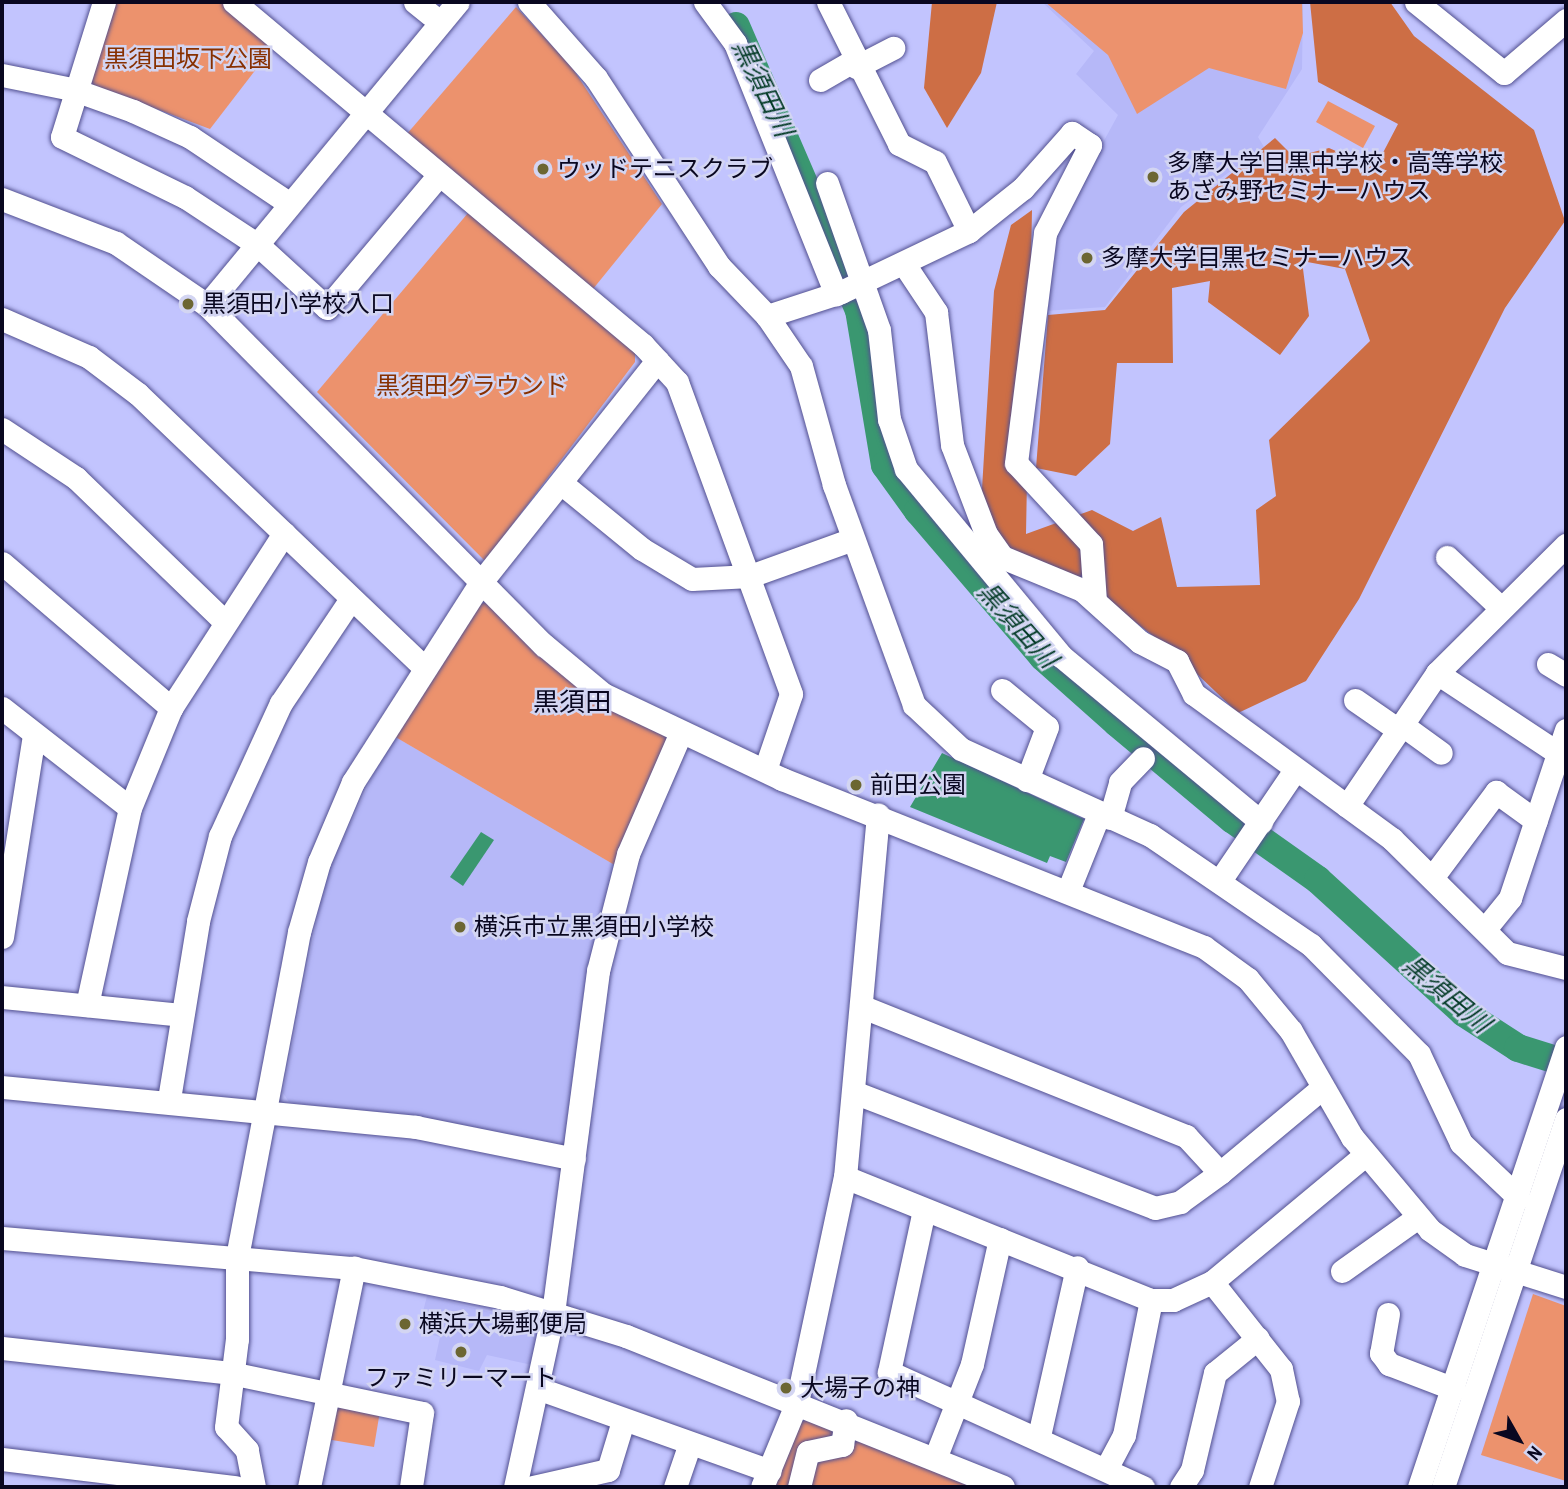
<!DOCTYPE html>
<meta charset="utf-8">
<style>
body{margin:0}
#map{position:relative;width:1568px;height:1489px;overflow:hidden;background:#c2c4fe;font-family:"Archivo Narrow","Noto Sans JP",sans-serif}
div>[style]{position:absolute}
[style*='--x']{left:calc(var(--x)*1px);top:calc(var(--y)*1px);width:calc(var(--w)*1px);rotate:calc(var(--a)*1deg)}
.built>*{inset:0;background:#b6b8f8}
.green>*{inset:0;background:#ec926d}
.forest>*{inset:0;background:#cd6e45}
.water>*{inset:0;background:#3a9770}
.river>*{height:28px;margin:-14px;padding:0 14px;transform-origin:14px;border-radius:14px;background:#3a9770}
.roads{filter:drop-shadow(0 0 2px #525090) drop-shadow(0 0 2px #525090)}
.minor>*{height:23px;margin:-11.5px;padding:0 11.5px;transform-origin:11.5px;border-radius:11.5px;background:#fff}
.dots>*{width:19px;height:19px;translate:-50% -50%;box-sizing:border-box;border:4px solid #d3d5f2;border-radius:50%}
span{translate:-50% -50%;white-space:nowrap;text-align:center;line-height:1.15;-webkit-text-stroke:5px #d3d5f2;paint-order:stroke}
.park-label{font-size:24px;color:#873000}
.poi-label{font-size:24px;color:#090720}
.left{translate:0 -50%;text-align:left}
.water-label{font-size:26px;color:#053c28;font-style:italic}
.neighbourhood-label{font-size:26px;color:#090720}
.frame{position:absolute;inset:0;border:4px solid #090720;pointer-events:none}
.north{position:absolute;left:1484px;top:1405px;width:70px;height:70px;-webkit-text-stroke:5px #d3d5f2;paint-order:stroke;rotate:130deg;font-size:19px;font-weight:700;line-height:28px;text-align:center;color:#090720}
.north::after{content:'';display:block;margin:auto;width:24px;height:32px;background:#090720;clip-path:polygon(50% 0,100% 100%,50% 72%,0 100%)}
</style>
<div id="map">
<div class="built">
<div style="clip-path:polygon(1042px 2px,1303px 2px,1302px 69px,1258px 137px,1264px 147px,1181px 207px,1105px 307px,1043px 311px,1053px 234px,1118px 115px,1076px 74px,1094px 51px)"></div>
<div style="clip-path:polygon(392px 735px,618px 867px,563px 1150px,431px 1121px,289px 1102px,283px 1093px,325px 878px)"></div>
<div style="clip-path:polygon(427px 1296px,541px 1325px,532px 1365px,487px 1355px,479px 1371px,435px 1360px,440px 1337px,418px 1331px)"></div>
</div>
<div class="green">
<div style="clip-path:polygon(113px 2px,228px 2px,274px 46px,210px 129px,82px 81px)"></div>
<div style="clip-path:polygon(1045px 2px,1302px 2px,1303px 33px,1286px 89px,1209px 68px,1137px 114px,1108px 55px)"></div>
<div style="clip-path:polygon(516px 7px,571px 66px,662px 204px,593px 289px,406px 135px)"></div>
<div style="clip-path:polygon(1328px 101px,1375px 126px,1363px 148px,1316px 122px)"></div>
<div style="clip-path:polygon(468px 213px,635px 348px,635px 362px,485px 561px,317px 392px)"></div>
<div style="clip-path:polygon(489px 602px,674px 733px,618px 867px,392px 735px,479px 604px)"></div>
<div style="clip-path:polygon(1533px 1294px,1566px 1306px,1566px 1481px,1481px 1455px)"></div>
<div style="clip-path:polygon(332px 1404px,380px 1411px,374px 1447px,326px 1439px)"></div>
<div style="clip-path:polygon(807px 1419px,921px 1465px,971px 1487px,770px 1487px,797px 1424px)"></div>
</div>
<div class="forest">
<div style="clip-path:polygon(932px 2px,997px 2px,981px 73px,947px 128px,924px 88px)"></div>
<div style="clip-path:polygon(1310px 2px,1390px 2px,1414px 36px,1534px 130px,1565px 221px,1505px 308px,1359px 599px,1306px 681px,1238px 713px,1175px 653px,1076px 576px,1012px 554px,981px 505px,994px 291px,1011px 225px,1032px 210px,1026px 534px,1092px 510px,1133px 531px,1161px 517px,1177px 587px,1260px 585px,1256px 510px,1276px 496px,1269px 440px,1370px 341px,1345px 269px,1302px 261px,1309px 316px,1280px 355px,1208px 302px,1210px 281px,1172px 288px,1173px 363px,1117px 363px,1110px 444px,1076px 476px,1036px 468px,1048px 315px,1105px 310px,1184px 212px,1275px 138px,1294px 157px,1329px 148px,1375px 168px,1398px 124px,1318px 82px)"></div>
</div>
<div class="water">
<div style="clip-path:polygon(942px 753px,1084px 819px,1066px 862px,1050px 856px,1047px 863px,910px 807px)"></div>
<div style="clip-path:polygon(481px 832px,494px 840px,463px 886px,450px 877px)"></div>
</div>
<div class="river">
<div style="--x:736;--y:26;--w:309;--a:66.6"></div>
<div style="--x:859;--y:310;--w:157;--a:80.5"></div>
<div style="--x:885;--y:465;--w:57;--a:54.3"></div>
<div style="--x:918;--y:511;--w:192;--a:49.4"></div>
<div style="--x:1043;--y:657;--w:99;--a:41.7"></div>
<div style="--x:1117;--y:723;--w:150;--a:39.9"></div>
<div style="--x:1232;--y:819;--w:105;--a:35.3"></div>
<div style="--x:1318;--y:880;--w:197;--a:42.3"></div>
<div style="--x:1464;--y:1013;--w:64;--a:32.9"></div>
<div style="--x:1518;--y:1048;--w:50;--a:17.4"></div>
</div>
<div class="roads">
<div class="minor">
<div style="--x:104;--y:2;--w:141;--a:107.3"></div>
<div style="--x:62;--y:137;--w:137;--a:26"></div>
<div style="--x:185;--y:197;--w:87;--a:33.3"></div>
<div style="--x:258;--y:245;--w:93;--a:42.4"></div>
<div style="--x:327;--y:308;--w:174;--a:-49.9"></div>
<div style="--x:234;--y:2;--w:534;--a:39.98"></div>
<div style="--x:643;--y:345;--w:50;--a:47.4"></div>
<div style="--x:677;--y:382;--w:332;--a:69.9"></div>
<div style="--x:791;--y:694;--w:80;--a:108.9"></div>
<div style="--x:415;--y:2;--w:32;--a:39"></div>
<div style="--x:529;--y:2;--w:101;--a:48.6"></div>
<div style="--x:596;--y:78;--w:225;--a:56.8"></div>
<div style="--x:719;--y:266;--w:69;--a:46.2"></div>
<div style="--x:705;--y:2;--w:51;--a:53.8"></div>
<div style="--x:735;--y:43;--w:271;--a:68.1"></div>
<div style="--x:828;--y:2;--w:159;--a:63.4"></div>
<div style="--x:899;--y:144;--w:40;--a:26.6"></div>
<div style="--x:935;--y:162;--w:77;--a:63.8"></div>
<div style="--x:1416;--y:2;--w:113;--a:38.9"></div>
<div style="--x:1504;--y:73;--w:82;--a:-40.5"></div>
<div style="--x:856;--y:67;--w:42;--a:-27.2"></div>
<div style="--x:2;--y:75;--w:71;--a:11.3"></div>
<div style="--x:72;--y:89;--w:65;--a:19.8"></div>
<div style="--x:133;--y:111;--w:63;--a:24.5"></div>
<div style="--x:190;--y:137;--w:120;--a:33.8"></div>
<div style="--x:820;--y:80;--w:38;--a:-30"></div>
<div style="--x:827;--y:183;--w:156;--a:70.5"></div>
<div style="--x:879;--y:330;--w:90;--a:83.6"></div>
<div style="--x:889;--y:419;--w:53;--a:71.2"></div>
<div style="--x:906;--y:469;--w:243;--a:50.3"></div>
<div style="--x:1061;--y:656;--w:260;--a:39.7"></div>
<div style="--x:2;--y:199;--w:122;--a:21.1"></div>
<div style="--x:116;--y:243;--w:110;--a:34.3"></div>
<div style="--x:207;--y:305;--w:479;--a:45.3"></div>
<div style="--x:544;--y:645;--w:77;--a:39.7"></div>
<div style="--x:603;--y:694;--w:198;--a:25.4"></div>
<div style="--x:782;--y:779;--w:454;--a:21.7"></div>
<div style="--x:1204;--y:947;--w:54;--a:36"></div>
<div style="--x:1248;--y:979;--w:67;--a:50.4"></div>
<div style="--x:1291;--y:1031;--w:122;--a:60.1"></div>
<div style="--x:1352;--y:1137;--w:121;--a:50"></div>
<div style="--x:1430;--y:1230;--w:43;--a:35.5"></div>
<div style="--x:1465;--y:1255;--w:106;--a:17.6"></div>
<div style="--x:904;--y:264;--w:58;--a:56.3"></div>
<div style="--x:936;--y:312;--w:134;--a:83.1"></div>
<div style="--x:952;--y:445;--w:95;--a:69.1"></div>
<div style="--x:986;--y:534;--w:28;--a:55"></div>
<div style="--x:1002;--y:557;--w:87;--a:22.4"></div>
<div style="--x:1082;--y:590;--w:78;--a:41.9"></div>
<div style="--x:1140;--y:642;--w:42;--a:27.2"></div>
<div style="--x:1177;--y:661;--w:37;--a:63"></div>
<div style="--x:1194;--y:694;--w:245;--a:36.2"></div>
<div style="--x:1392;--y:839;--w:162;--a:44.7"></div>
<div style="--x:1507;--y:953;--w:61;--a:14.3"></div>
<div style="--x:207;--y:305;--w:393;--a:-50.4"></div>
<div style="--x:2;--y:319;--w:95;--a:23.6"></div>
<div style="--x:89;--y:357;--w:61;--a:37.1"></div>
<div style="--x:138;--y:394;--w:397;--a:43.7"></div>
<div style="--x:2;--y:429;--w:89;--a:33.5"></div>
<div style="--x:76;--y:478;--w:204;--a:44"></div>
<div style="--x:561;--y:483;--w:104;--a:39.2"></div>
<div style="--x:642;--y:549;--w:58;--a:31"></div>
<div style="--x:692;--y:579;--w:58;--a:-3"></div>
<div style="--x:750;--y:576;--w:109;--a:-19.8"></div>
<div style="--x:1447;--y:557;--w:74;--a:43.4"></div>
<div style="--x:2;--y:563;--w:223;--a:40.6"></div>
<div style="--x:1095;--y:601;--w:57;--a:-94"></div>
<div style="--x:1091;--y:544;--w:110;--a:-132.8"></div>
<div style="--x:1016;--y:463;--w:232;--a:-82.8"></div>
<div style="--x:1045;--y:233;--w:99;--a:-62.9"></div>
<div style="--x:1090;--y:145;--w:22;--a:-146"></div>
<div style="--x:1072;--y:133;--w:74;--a:131.7"></div>
<div style="--x:1023;--y:188;--w:69;--a:141.5"></div>
<div style="--x:969;--y:231;--w:142;--a:154.5"></div>
<div style="--x:841;--y:292;--w:78;--a:162"></div>
<div style="--x:767;--y:316;--w:60;--a:55.8"></div>
<div style="--x:801;--y:366;--w:123;--a:74.5"></div>
<div style="--x:834;--y:485;--w:234;--a:70"></div>
<div style="--x:914;--y:705;--w:64;--a:43.1"></div>
<div style="--x:961;--y:749;--w:208;--a:24.5"></div>
<div style="--x:1150;--y:835;--w:195;--a:34.3"></div>
<div style="--x:1311;--y:945;--w:153;--a:45.3"></div>
<div style="--x:1419;--y:1054;--w:98;--a:64.7"></div>
<div style="--x:1461;--y:1143;--w:79;--a:43.5"></div>
<div style="--x:1548;--y:664;--w:21;--a:31"></div>
<div style="--x:1437;--y:673;--w:145;--a:33.5"></div>
<div style="--x:1002;--y:690;--w:58;--a:39.4"></div>
<div style="--x:1047;--y:727;--w:57;--a:110.7"></div>
<div style="--x:1355;--y:700;--w:51;--a:34.6"></div>
<div style="--x:2;--y:708;--w:162;--a:38"></div>
<div style="--x:1401;--y:724;--w:49;--a:35.9"></div>
<div style="--x:1347;--y:806;--w:161;--a:-55.9"></div>
<div style="--x:1437;--y:673;--w:182;--a:-44.8"></div>
<div style="--x:1110;--y:818;--w:37;--a:-74"></div>
<div style="--x:1120;--y:782;--w:33;--a:-46"></div>
<div style="--x:1434;--y:875;--w:104;--a:-53.2"></div>
<div style="--x:1496;--y:792;--w:49;--a:35.9"></div>
<div style="--x:1221;--y:879;--w:132;--a:-55.8"></div>
<div style="--x:1068;--y:891;--w:83;--a:-68.1"></div>
<div style="--x:1485;--y:929;--w:40;--a:-51"></div>
<div style="--x:1510;--y:898;--w:177;--a:-71.6"></div>
<div style="--x:2;--y:937;--w:205;--a:-81"></div>
<div style="--x:2;--y:997;--w:181;--a:5.7"></div>
<div style="--x:87;--y:1005;--w:202;--a:-77.7"></div>
<div style="--x:130;--y:808;--w:108;--a:-67.7"></div>
<div style="--x:171;--y:708;--w:208;--a:-57.1"></div>
<div style="--x:863;--y:1007;--w:348;--a:21.8"></div>
<div style="--x:1186;--y:1136;--w:50;--a:47.4"></div>
<div style="--x:2;--y:1087;--w:416;--a:5.5"></div>
<div style="--x:416;--y:1127;--w:161;--a:11.4"></div>
<div style="--x:856;--y:1093;--w:320;--a:21"></div>
<div style="--x:1155;--y:1208;--w:26;--a:-13"></div>
<div style="--x:1180;--y:1202;--w:49;--a:-35.9"></div>
<div style="--x:1220;--y:1173;--w:133;--a:-39.8"></div>
<div style="--x:169;--y:1099;--w:180;--a:-80.7"></div>
<div style="--x:198;--y:921;--w:88;--a:-75.5"></div>
<div style="--x:220;--y:836;--w:146;--a:-65.4"></div>
<div style="--x:281;--y:703;--w:125;--a:-56.1"></div>
<div style="--x:845;--y:1177;--w:330;--a:21.9"></div>
<div style="--x:1151;--y:1300;--w:22;--a:0"></div>
<div style="--x:1173;--y:1300;--w:43;--a:-24.8"></div>
<div style="--x:1212;--y:1282;--w:199;--a:-39.7"></div>
<div style="--x:924;--y:1210;--w:166;--a:102.2"></div>
<div style="--x:889;--y:1372;--w:279;--a:24.4"></div>
<div style="--x:2;--y:1238;--w:353;--a:4.9"></div>
<div style="--x:354;--y:1268;--w:149;--a:11.2"></div>
<div style="--x:500;--y:1297;--w:132;--a:17.2"></div>
<div style="--x:626;--y:1336;--w:406;--a:21.8"></div>
<div style="--x:1342;--y:1271;--w:93;--a:-35.4"></div>
<div style="--x:1212;--y:1282;--w:111;--a:51.6"></div>
<div style="--x:1281;--y:1369;--w:33;--a:78"></div>
<div style="--x:1288;--y:1401;--w:90;--a:108"></div>
<div style="--x:1388;--y:1314;--w:40;--a:100"></div>
<div style="--x:1381;--y:1353;--w:14;--a:54"></div>
<div style="--x:1389;--y:1364;--w:70;--a:21"></div>
<div style="--x:2;--y:1348;--w:230;--a:6.2"></div>
<div style="--x:231;--y:1373;--w:195;--a:11.8"></div>
<div style="--x:422;--y:1413;--w:75;--a:98.5"></div>
<div style="--x:537;--y:1388;--w:247;--a:19.6"></div>
<div style="--x:1039;--y:1436;--w:173;--a:-77.3"></div>
<div style="--x:936;--y:1456;--w:99;--a:-68.6"></div>
<div style="--x:972;--y:1364;--w:128;--a:-77.4"></div>
<div style="--x:2;--y:1459;--w:235;--a:6.9"></div>
<div style="--x:1106;--y:1469;--w:38;--a:-62"></div>
<div style="--x:1124;--y:1435;--w:138;--a:-78.7"></div>
<div style="--x:254;--y:1487;--w:38;--a:-101"></div>
<div style="--x:247;--y:1450;--w:31;--a:-132"></div>
<div style="--x:226;--y:1427;--w:89;--a:-82.9"></div>
<div style="--x:237;--y:1339;--w:82;--a:-90"></div>
<div style="--x:237;--y:1257;--w:331;--a:-79.2"></div>
<div style="--x:299;--y:932;--w:73;--a:-74.1"></div>
<div style="--x:319;--y:862;--w:87;--a:-67"></div>
<div style="--x:353;--y:782;--w:237;--a:-57.4"></div>
<div style="--x:481;--y:582;--w:283;--a:-51.5"></div>
<div style="--x:309;--y:1487;--w:224;--a:-78.4"></div>
<div style="--x:515;--y:1487;--w:178;--a:-77.7"></div>
<div style="--x:553;--y:1313;--w:345;--a:-82.5"></div>
<div style="--x:598;--y:971;--w:121;--a:-75.6"></div>
<div style="--x:628;--y:854;--w:133;--a:-66.5"></div>
<div style="--x:533;--y:1487;--w:77;--a:-12.8"></div>
<div style="--x:608;--y:1470;--w:51;--a:-73"></div>
<div style="--x:675;--y:1487;--w:43;--a:-71.1"></div>
<div style="--x:762;--y:1487;--w:92;--a:-67.6"></div>
<div style="--x:797;--y:1402;--w:230;--a:-78"></div>
<div style="--x:845;--y:1177;--w:364;--a:-84.8"></div>
<div style="--x:799;--y:1487;--w:36;--a:-76"></div>
<div style="--x:808;--y:1452;--w:35;--a:-12"></div>
<div style="--x:842;--y:1445;--w:25;--a:-81"></div>
<div style="--x:1181;--y:1487;--w:20;--a:-57"></div>
<div style="--x:1192;--y:1470;--w:100;--a:-76.7"></div>
<div style="--x:1215;--y:1373;--w:55;--a:-39.1"></div>
<div style="--x:1419;--y:1487;--w:464;--a:-71.5"></div>
<div style="--x:1443;--y:1487;--w:388;--a:-71.5"></div>
</div>
</div>
<div class="dots">
<div style="left:543px;top:169px;background:#6c6632"></div>
<div style="left:1153px;top:177px;background:#6c6632"></div>
<div style="left:1087px;top:258px;background:#6c6632"></div>
<div style="left:188px;top:304px;background:#6c6632"></div>
<div style="left:856px;top:785px;background:#6c6632"></div>
<div style="left:460px;top:927px;background:#6c6632"></div>
<div style="left:405px;top:1324px;background:#6c6632"></div>
<div style="left:461px;top:1352px;background:#6c6632"></div>
<div style="left:786px;top:1388px;background:#6c6632"></div>
</div>
<div class="park-label">
<span style="left:188px;top:59px">黒須田坂下公園</span>
<span style="left:472px;top:386px">黒須田グラウンド</span>
</div>
<div class="poi-label">
<span class="left" style="left:1167px;top:177px">多摩大学目黒中学校・高等学校<br>あざみ野セミナーハウス</span>
<span class="left" style="left:557px;top:169px">ウッドテニスクラブ</span>
<span class="left" style="left:1101px;top:258px">多摩大学目黒セミナーハウス</span>
<span class="left" style="left:202px;top:304px">黒須田小学校入口</span>
<span class="left" style="left:870px;top:785px">前田公園</span>
<span class="left" style="left:474px;top:927px">横浜市立黒須田小学校</span>
<span class="left" style="left:419px;top:1324px">横浜大場郵便局</span>
<span style="left:461px;top:1378px">ファミリーマート</span>
<span class="left" style="left:800px;top:1388px">大場子の神</span>
</div>
<div class="water-label">
<span style="left:763px;top:88px;rotate:64deg">黒須田川</span>
<span style="left:1018px;top:625px;rotate:48deg">黒須田川</span>
<span style="left:1447px;top:994px;rotate:40deg">黒須田川</span>
</div>
<div class="neighbourhood-label">
<span style="left:572px;top:702px">黒須田</span>
</div>
<div class="frame"></div>
<div class="north">N</div>
</div>
